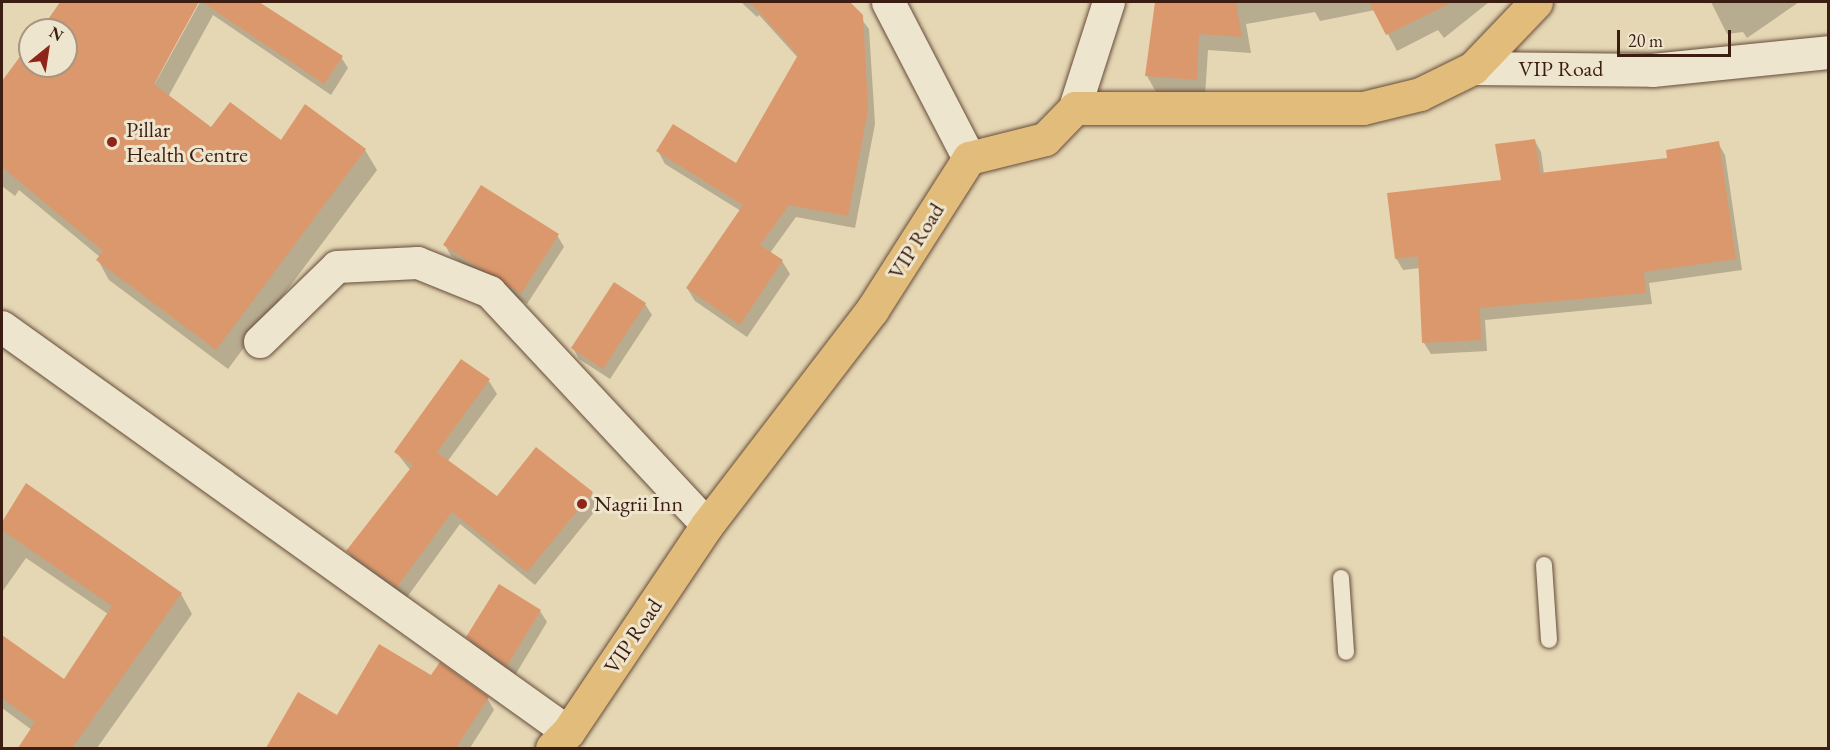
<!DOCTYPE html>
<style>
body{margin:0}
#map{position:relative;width:1830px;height:750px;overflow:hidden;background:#e5d7b4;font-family:"EB Garamond",serif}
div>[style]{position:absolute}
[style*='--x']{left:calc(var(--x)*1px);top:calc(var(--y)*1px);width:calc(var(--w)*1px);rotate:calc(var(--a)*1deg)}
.shadow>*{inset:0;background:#0003}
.building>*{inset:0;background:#dc986d}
.roads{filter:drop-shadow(0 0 2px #664c3a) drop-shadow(0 0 2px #664c3a)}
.lane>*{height:16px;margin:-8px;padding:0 8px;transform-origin:8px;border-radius:8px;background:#eee5ce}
.street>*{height:32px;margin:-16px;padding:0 16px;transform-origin:16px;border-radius:16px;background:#eee5ce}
.secondary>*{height:33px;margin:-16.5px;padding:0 16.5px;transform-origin:16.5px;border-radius:16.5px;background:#eee5ce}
.highway>*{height:33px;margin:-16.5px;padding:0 16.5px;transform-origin:16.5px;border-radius:16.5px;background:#e2bc7a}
.dots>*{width:16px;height:16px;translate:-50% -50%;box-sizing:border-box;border:3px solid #eee5ce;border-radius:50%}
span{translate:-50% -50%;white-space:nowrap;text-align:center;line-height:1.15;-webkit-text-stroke:6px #eee5ce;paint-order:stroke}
.street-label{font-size:22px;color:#3c1d11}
.poi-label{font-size:22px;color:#3c1d11}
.left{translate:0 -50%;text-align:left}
.frame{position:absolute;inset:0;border:3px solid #3c1d11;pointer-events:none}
.north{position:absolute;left:18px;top:18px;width:60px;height:60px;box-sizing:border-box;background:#eee5ce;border:2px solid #a79582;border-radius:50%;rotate:30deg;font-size:16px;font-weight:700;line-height:24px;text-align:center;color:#3c1d11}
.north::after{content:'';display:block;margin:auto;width:21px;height:27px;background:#8f2418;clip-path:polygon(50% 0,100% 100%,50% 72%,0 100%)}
.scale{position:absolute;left:1617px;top:30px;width:114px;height:27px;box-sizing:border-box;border:3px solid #3c1d11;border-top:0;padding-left:8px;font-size:18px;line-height:21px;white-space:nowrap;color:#3c1d11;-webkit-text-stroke:4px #eee5ce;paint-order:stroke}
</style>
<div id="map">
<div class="shadow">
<div style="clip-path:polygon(60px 2px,197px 2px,151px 91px,200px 2px,257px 2px,341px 57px,348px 68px,331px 95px,213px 15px,168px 97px,211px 129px,281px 142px,306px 106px,365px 150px,377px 170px,228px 369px,109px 280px,98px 260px,100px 257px,19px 190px,15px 196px,2px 186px,2px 84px,30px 45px,30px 66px,66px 66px,66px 30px,41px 30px)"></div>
<div style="clip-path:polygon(741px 2px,848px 2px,869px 29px,875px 124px,855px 228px,796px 217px,770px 253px,782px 261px,790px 274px,747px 337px,695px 301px,687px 288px,741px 211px,665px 164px,658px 151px,736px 165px,798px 58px,759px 15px,757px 17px)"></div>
<div style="clip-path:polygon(1156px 2px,1489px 2px,1444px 38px,1438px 30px,1397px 51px,1375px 10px,1320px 21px,1315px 12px,1246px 24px,1251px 53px,1208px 50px,1205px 96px,1156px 92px,1147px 76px)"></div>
<div style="clip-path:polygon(1711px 2px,1799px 2px,1747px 38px,1743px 32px,1727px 34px)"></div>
<div style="clip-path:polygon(1535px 141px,1541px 152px,1544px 174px,1669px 159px,1718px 143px,1725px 155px,1742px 270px,1649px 283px,1652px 304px,1485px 320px,1487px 351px,1431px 354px,1424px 343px,1420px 268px,1403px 270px,1396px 258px,1502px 182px)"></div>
<div style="clip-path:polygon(557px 235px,564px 247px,527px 304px,451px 256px,445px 245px)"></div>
<div style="clip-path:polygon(645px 304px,652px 315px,610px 379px,579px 359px,573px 348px)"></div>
<div style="clip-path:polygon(489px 381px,497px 394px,447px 462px,497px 498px,592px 493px,599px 506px,535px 585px,460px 524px,405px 600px,356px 565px,348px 551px,411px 471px,396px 452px)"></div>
<div style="clip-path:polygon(2px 523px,181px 594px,192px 614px,97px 748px,20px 748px,32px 730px,2px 708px,2px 637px,64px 682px,108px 614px,26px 558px,2px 592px)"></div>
<div style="clip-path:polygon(540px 611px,547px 622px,514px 677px,475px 649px,468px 637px)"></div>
<div style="clip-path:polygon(432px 677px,487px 698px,494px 710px,470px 748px,268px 748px,299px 694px,338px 717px)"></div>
</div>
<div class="building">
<div style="clip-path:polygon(61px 2px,199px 2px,154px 84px,211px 127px,230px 102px,281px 140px,305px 104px,366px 149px,216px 350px,96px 260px,103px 251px,2px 167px,2px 81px,30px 43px,30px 66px,66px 66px,66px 30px,40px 30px)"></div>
<div style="clip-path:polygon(202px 2px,259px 2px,343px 56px,324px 84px)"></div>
<div style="clip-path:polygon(750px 2px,850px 2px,863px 15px,868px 110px,848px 216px,789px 205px,760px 245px,783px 260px,740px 325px,686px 288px,743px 205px,656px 151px,673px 124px,736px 163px,798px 55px)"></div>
<div style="clip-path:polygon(1155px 2px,1236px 2px,1242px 37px,1199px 34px,1197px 80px,1145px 76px)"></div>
<div style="clip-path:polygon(1369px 2px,1453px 2px,1386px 35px)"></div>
<div style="clip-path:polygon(1535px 139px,1540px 173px,1667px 158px,1666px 150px,1719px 141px,1736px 259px,1644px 272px,1646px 293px,1480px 308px,1481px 340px,1422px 343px,1418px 256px,1395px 259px,1387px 193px,1501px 180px,1495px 144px)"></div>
<div style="clip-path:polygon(481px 185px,559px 234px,521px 294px,443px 245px)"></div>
<div style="clip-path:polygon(614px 282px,646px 303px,603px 369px,571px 348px)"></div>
<div style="clip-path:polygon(461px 359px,490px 379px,437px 452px,497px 496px,536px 447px,593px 492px,527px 572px,452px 512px,397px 587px,346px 551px,413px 465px,394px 452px)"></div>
<div style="clip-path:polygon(26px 483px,182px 593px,72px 748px,18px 748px,35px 722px,2px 698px,2px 635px,64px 679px,112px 606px,2px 530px,2px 522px)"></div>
<div style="clip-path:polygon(499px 584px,541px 610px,507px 666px,466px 637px)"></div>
<div style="clip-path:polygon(379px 644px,431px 675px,440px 662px,489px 697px,456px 748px,266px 748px,298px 692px,337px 715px)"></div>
</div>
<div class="roads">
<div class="lane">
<div style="--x:1544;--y:565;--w:75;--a:86.2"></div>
<div style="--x:1341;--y:578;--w:74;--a:86.1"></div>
</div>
<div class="street">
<div style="--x:1075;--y:108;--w:111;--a:-72.2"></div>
<div style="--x:2;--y:327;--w:696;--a:35.59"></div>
<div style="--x:260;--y:342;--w:107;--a:-44.2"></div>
<div style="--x:337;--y:267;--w:81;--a:-2.8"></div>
<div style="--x:418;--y:263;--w:78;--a:21.9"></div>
<div style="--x:490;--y:292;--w:318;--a:47"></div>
</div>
<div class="secondary">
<div style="--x:888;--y:2;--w:176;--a:62.6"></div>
<div style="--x:1473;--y:68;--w:179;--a:0.6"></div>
<div style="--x:1652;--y:70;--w:177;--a:-5.8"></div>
</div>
<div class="highway">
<div style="--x:552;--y:748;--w:23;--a:-45"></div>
<div style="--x:568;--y:732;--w:249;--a:-56.1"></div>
<div style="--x:707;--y:525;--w:271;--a:-52.5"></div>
<div style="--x:872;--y:310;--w:180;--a:-57.5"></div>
<div style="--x:969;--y:158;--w:78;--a:-14"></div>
<div style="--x:1045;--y:139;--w:43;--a:-45.9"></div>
<div style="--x:1075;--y:108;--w:288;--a:0"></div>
<div style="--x:1363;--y:108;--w:59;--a:-13.8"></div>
<div style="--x:1420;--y:94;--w:59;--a:-26.1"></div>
<div style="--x:1473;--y:68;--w:91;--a:-46.3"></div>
</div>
</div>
<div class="dots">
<div style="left:112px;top:142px;background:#8f2418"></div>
<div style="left:582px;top:504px;background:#8f2418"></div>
</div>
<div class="street-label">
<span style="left:1561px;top:69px">VIP Road</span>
<span style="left:916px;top:241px;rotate:-58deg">VIP Road</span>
<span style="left:633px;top:636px;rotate:-56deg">VIP Road</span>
</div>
<div class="poi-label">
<span class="left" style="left:126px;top:142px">Pillar<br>Health Centre</span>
<span class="left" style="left:594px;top:504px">Nagrii Inn</span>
</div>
<div class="frame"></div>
<div class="north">N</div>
<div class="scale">20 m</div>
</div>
